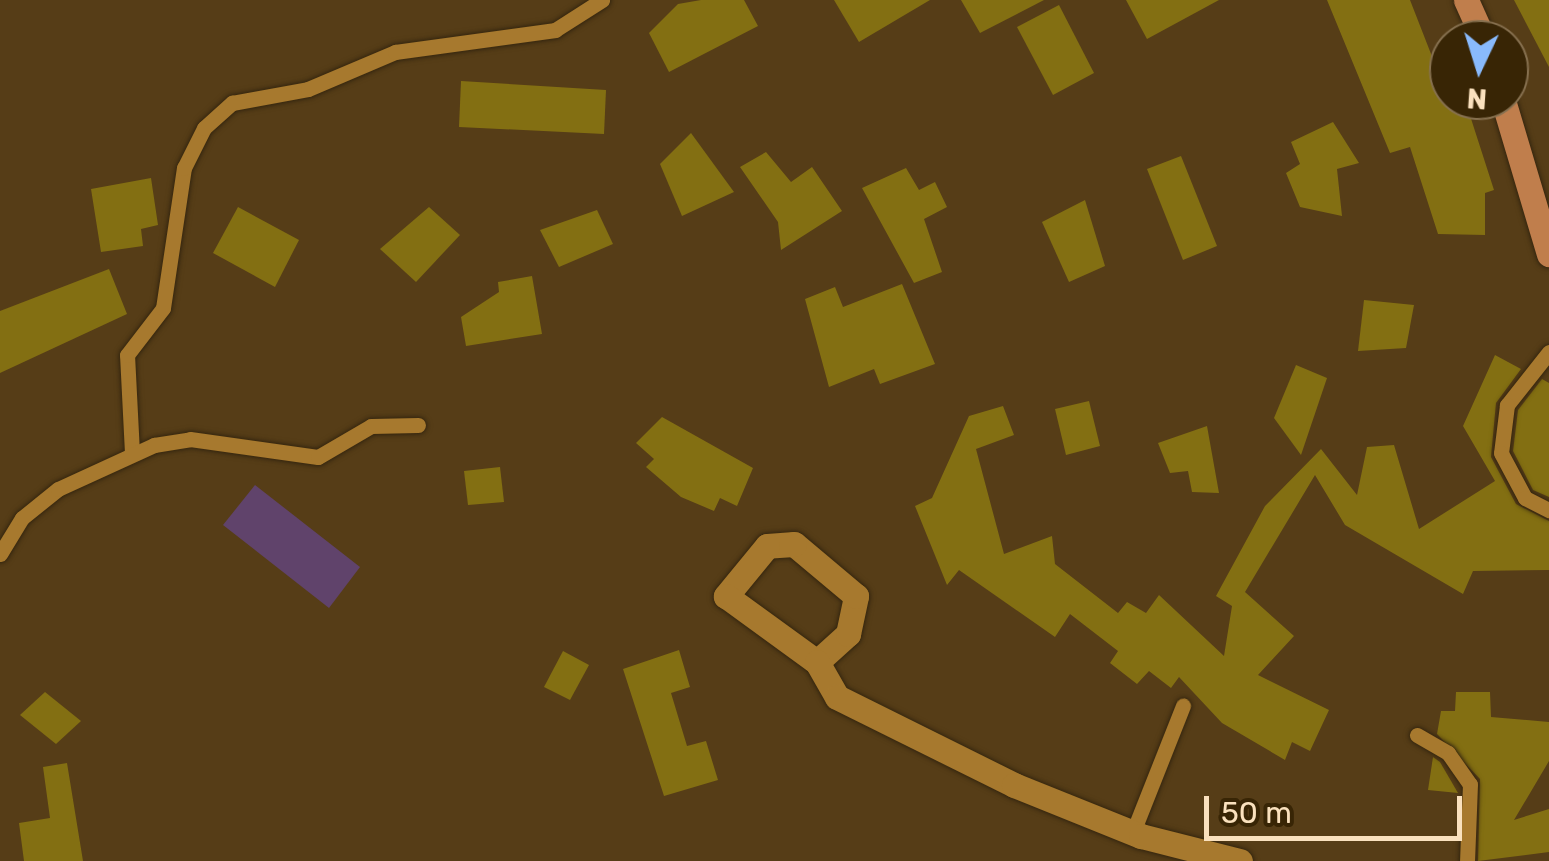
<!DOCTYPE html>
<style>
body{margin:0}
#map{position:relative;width:1549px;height:861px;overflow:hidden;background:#563d17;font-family:Rubik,sans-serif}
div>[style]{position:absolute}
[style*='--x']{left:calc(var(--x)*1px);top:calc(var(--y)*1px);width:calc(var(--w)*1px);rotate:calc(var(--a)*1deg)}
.green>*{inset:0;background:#60436b}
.building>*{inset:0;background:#836f12}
.roads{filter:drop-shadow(0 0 2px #35260f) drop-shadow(0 0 2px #35260f)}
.lane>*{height:15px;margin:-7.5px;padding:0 7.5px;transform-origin:7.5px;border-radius:7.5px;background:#a7792e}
.street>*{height:25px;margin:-12.5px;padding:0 12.5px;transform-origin:12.5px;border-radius:12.5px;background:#a7792e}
.secondary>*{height:25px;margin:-12.5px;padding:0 12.5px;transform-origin:12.5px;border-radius:12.5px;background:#c07e4c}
span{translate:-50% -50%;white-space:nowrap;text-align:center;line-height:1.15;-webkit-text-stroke:10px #382505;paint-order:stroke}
.north{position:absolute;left:1429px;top:20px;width:100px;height:100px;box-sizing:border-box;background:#382505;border:2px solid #86704f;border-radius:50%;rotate:184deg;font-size:28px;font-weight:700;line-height:40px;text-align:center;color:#fae1be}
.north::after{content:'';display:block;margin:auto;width:35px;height:45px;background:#89bafc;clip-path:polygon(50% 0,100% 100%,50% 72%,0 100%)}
.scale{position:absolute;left:1204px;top:796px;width:258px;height:45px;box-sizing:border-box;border:5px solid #fae1be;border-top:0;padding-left:12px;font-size:30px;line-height:35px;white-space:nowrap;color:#fae1be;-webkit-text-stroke:8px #382505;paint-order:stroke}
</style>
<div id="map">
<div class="green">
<div style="clip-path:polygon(255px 485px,360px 567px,329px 608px,223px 525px)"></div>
</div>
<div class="building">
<div style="clip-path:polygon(701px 0,744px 0,758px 26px,669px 72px,649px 33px,678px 4px)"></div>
<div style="clip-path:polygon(834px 0,930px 0,859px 42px)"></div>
<div style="clip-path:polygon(961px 0,1044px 0,980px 33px)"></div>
<div style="clip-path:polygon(1126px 0,1219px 0,1147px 39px)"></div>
<div style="clip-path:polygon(1327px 0,1410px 0,1433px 59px,1449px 52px,1449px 100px,1465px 100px,1494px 190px,1485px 193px,1485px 235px,1438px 234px,1410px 147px,1390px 153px)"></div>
<div style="clip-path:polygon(1514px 0,1549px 0,1549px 67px)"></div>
<div style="clip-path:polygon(1059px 5px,1094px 73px,1053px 95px,1017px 27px)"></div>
<div style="clip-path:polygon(461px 81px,606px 90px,604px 134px,459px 127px)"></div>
<div style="clip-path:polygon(1333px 122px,1359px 163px,1337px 169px,1342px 216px,1300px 207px,1286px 173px,1300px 164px,1291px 142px)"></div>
<div style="clip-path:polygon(691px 133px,734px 192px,682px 216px,660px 164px)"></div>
<div style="clip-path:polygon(766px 152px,791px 182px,812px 167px,842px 211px,781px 250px,778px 222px,740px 167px)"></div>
<div style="clip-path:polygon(1181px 156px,1217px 246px,1183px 260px,1147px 169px)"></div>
<div style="clip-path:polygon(906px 168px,919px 190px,935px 182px,947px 207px,924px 219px,942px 272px,914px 283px,862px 188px)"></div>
<div style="clip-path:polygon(151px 178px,158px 225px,141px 229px,143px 246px,101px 252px,91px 189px)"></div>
<div style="clip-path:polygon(1085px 200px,1105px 266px,1069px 282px,1042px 222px)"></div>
<div style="clip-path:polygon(238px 207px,299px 240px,275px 287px,213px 253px)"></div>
<div style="clip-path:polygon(429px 207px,460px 235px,416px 282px,380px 249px)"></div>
<div style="clip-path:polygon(597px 210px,613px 244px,559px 267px,540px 230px)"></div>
<div style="clip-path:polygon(109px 269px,127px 314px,0 373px,0 311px)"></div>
<div style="clip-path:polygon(532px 276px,542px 334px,466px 346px,461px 317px,499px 292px,498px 282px)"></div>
<div style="clip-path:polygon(902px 284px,935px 364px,880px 384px,874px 369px,829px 387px,805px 299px,835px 287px,843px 307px)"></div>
<div style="clip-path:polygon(1364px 300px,1414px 305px,1406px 348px,1358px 351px)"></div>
<div style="clip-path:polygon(1495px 355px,1521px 369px,1496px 403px,1491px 457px,1516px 504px,1549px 521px,1549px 570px,1473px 571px,1463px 594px,1345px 525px,1315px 475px,1245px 592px,1294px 636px,1258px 675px,1329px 710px,1310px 751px,1292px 742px,1285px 760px,1222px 723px,1179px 677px,1171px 688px,1149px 671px,1137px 684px,1110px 663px,1118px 651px,1070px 614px,1055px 637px,959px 570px,947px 585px,915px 506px,932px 498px,969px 416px,1003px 406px,1014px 435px,976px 449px,1004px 554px,1052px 536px,1055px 564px,1118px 613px,1127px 602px,1146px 613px,1159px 595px,1224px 656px,1232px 606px,1216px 596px,1265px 506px,1321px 449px,1357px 495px,1367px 447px,1394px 445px,1419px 529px,1495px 481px,1463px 426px)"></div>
<div style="clip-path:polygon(1296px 365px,1327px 378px,1301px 455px,1274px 418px)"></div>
<div style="clip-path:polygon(1542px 379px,1549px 383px,1549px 497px,1533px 490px,1513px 451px,1518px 410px)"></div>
<div style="clip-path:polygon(1089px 401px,1100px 446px,1066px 455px,1055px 409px)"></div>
<div style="clip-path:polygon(662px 417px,753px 468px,737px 506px,720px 498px,714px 511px,681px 497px,646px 467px,654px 459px,636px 443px)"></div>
<div style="clip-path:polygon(1207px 426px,1219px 493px,1192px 492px,1188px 471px,1170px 473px,1158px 443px)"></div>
<div style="clip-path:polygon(500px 467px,504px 502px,468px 505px,464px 471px)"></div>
<div style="clip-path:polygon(679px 650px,690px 687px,671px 693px,687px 746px,706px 741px,718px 780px,664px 796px,623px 669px)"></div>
<div style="clip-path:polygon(563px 651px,589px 665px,570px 700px,544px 687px)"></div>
<div style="clip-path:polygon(45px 692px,81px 721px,56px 744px,20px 715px)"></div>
<div style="clip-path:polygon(1456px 692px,1490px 692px,1491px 717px,1549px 722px,1549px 761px,1514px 820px,1549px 809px,1549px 852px,1478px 861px,1480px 779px,1437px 734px,1441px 711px,1455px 711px)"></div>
<div style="clip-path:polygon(1433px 757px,1440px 762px,1458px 793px,1428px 790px)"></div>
<div style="clip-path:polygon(67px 763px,83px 861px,24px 861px,19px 823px,50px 818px,43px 767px)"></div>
</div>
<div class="roads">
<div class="lane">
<div style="--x:1549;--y:352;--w:68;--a:128.4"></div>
<div style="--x:1507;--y:405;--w:48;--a:97.1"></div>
<div style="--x:1501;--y:453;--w:51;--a:61.9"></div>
<div style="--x:1525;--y:498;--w:27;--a:27"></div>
<div style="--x:132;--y:453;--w:98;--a:-92.9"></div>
<div style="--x:127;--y:355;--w:59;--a:-52.5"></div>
<div style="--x:163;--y:308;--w:142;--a:-81.5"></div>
<div style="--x:184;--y:168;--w:45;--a:-63.4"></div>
<div style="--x:204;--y:128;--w:38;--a:-42"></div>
<div style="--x:232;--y:103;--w:77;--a:-10.4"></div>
<div style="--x:308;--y:89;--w:95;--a:-23"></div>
<div style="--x:395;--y:52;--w:162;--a:-7.8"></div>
<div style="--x:555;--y:30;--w:56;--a:-32.6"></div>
<div style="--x:0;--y:554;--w:42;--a:-58.6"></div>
<div style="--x:22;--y:518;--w:46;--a:-38.9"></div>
<div style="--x:58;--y:489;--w:106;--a:-24.6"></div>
<div style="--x:154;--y:445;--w:36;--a:-9"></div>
<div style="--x:190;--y:439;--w:129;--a:8"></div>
<div style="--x:318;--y:457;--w:61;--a:-30.3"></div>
<div style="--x:371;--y:426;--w:47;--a:-1.2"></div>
<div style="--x:1417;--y:735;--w:36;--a:30"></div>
<div style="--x:1448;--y:753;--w:38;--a:55"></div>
<div style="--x:1470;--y:784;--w:77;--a:92.2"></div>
<div style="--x:1133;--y:832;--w:136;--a:-68.4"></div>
</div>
<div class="street">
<div style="--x:817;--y:662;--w:42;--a:-42.1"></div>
<div style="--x:848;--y:634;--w:39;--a:-78"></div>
<div style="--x:856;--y:596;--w:81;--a:-140"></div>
<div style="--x:794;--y:544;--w:27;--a:176"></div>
<div style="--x:767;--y:546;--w:65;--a:129.4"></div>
<div style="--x:726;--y:596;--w:112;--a:36"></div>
<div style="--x:817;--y:662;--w:40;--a:60.3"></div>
<div style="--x:837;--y:697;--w:198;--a:26.4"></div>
<div style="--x:1014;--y:785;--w:137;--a:21.9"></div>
<div style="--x:1141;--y:836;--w:102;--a:14.2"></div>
</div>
<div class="secondary">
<div style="--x:1466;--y:0;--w:44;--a:65.8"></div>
<div style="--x:1503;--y:100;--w:161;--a:73.4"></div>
</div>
</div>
<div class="north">N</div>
<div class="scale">50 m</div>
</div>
